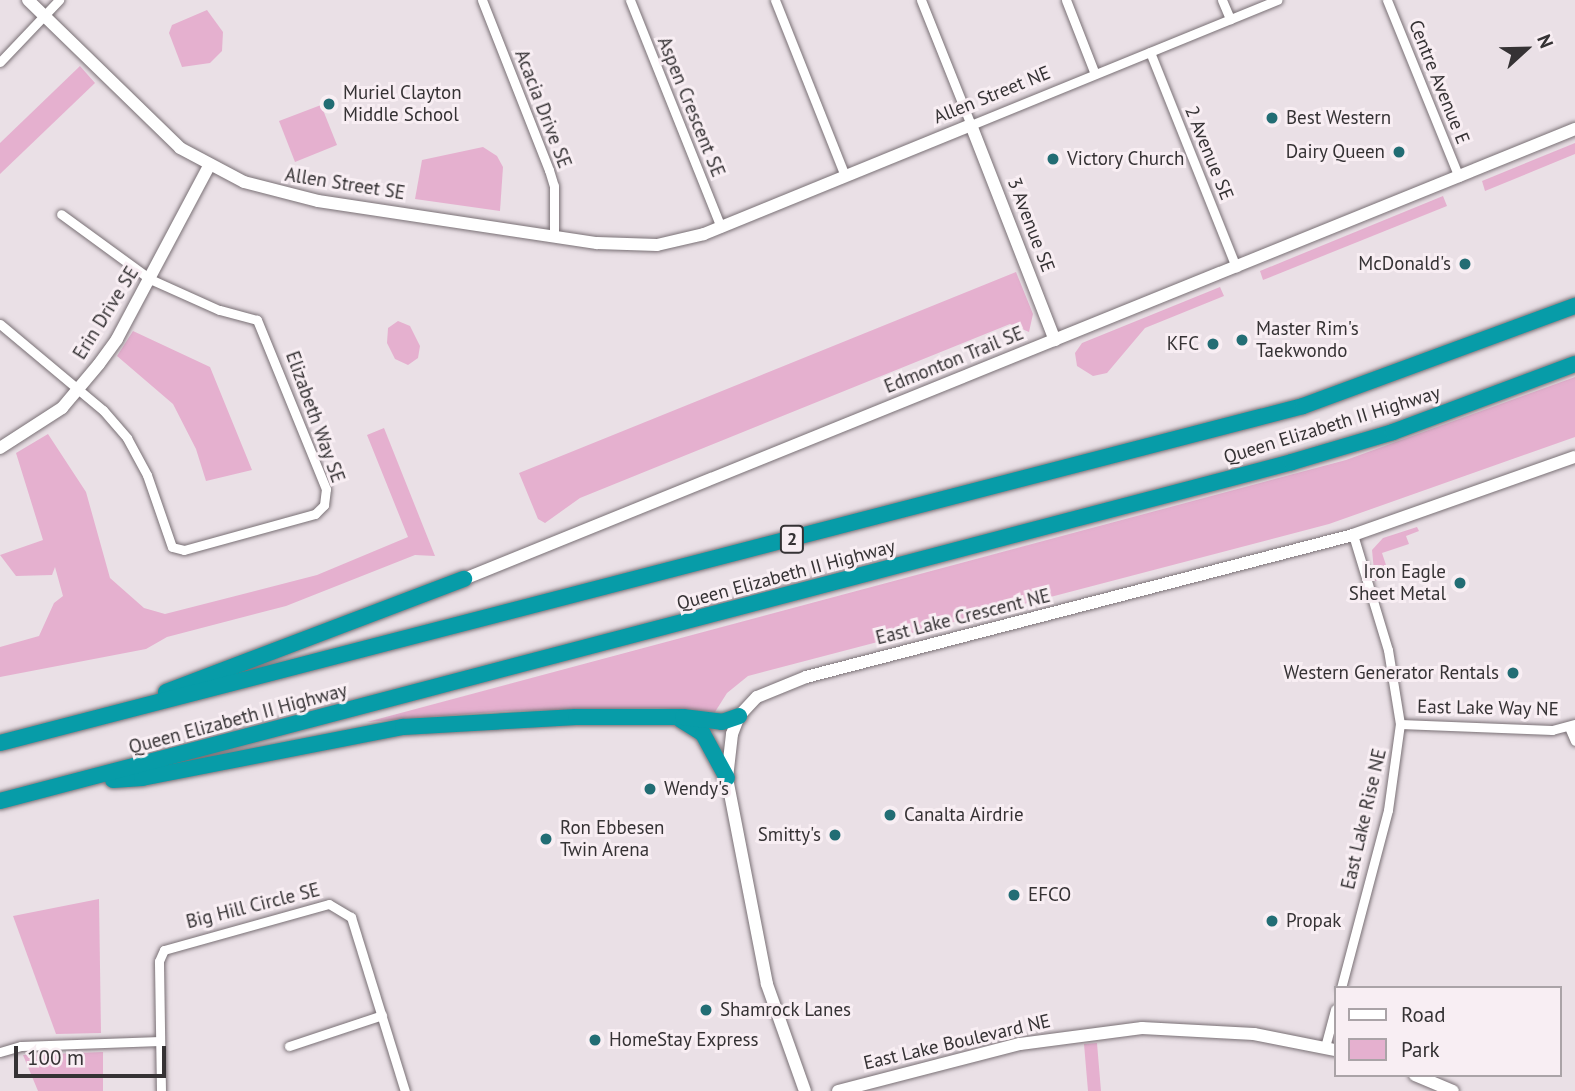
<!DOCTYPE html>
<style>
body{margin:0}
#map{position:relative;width:1575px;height:1091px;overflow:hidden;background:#eae0e6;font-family:"PT Sans",sans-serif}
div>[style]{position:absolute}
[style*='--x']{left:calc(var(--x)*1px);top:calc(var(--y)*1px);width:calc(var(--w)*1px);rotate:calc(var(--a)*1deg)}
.green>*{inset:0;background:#e5b0cf}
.roads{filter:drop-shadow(0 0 2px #797075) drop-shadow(0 0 2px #797075)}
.street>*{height:9px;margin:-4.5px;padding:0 4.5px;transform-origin:4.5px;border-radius:4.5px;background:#fff}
.secondary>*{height:12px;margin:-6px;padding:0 6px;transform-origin:6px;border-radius:6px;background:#fff}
.highway>*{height:16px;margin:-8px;padding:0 8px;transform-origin:8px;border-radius:8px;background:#079ca8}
.dots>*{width:19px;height:19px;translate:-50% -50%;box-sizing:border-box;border:4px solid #f8eef3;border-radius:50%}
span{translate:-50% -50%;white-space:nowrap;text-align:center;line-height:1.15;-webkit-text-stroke:6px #f8eef3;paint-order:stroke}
.shield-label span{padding:2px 5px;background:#f8eef3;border:2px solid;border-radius:5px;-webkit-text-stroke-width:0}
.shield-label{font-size:18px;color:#353234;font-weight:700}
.street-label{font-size:19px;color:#353234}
.poi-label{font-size:19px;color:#353234}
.left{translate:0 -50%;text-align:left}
.right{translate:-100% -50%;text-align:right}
.legend{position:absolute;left:1334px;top:986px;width:228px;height:91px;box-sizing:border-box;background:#f8eef3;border:2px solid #aaa3a7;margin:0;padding:9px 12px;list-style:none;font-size:21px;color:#353234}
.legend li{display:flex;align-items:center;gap:14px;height:35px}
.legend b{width:35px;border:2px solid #aaa3a7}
.north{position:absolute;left:1491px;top:14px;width:70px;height:70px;-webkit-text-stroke:5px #f8eef3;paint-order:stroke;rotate:68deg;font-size:19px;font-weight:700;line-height:28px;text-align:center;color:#353234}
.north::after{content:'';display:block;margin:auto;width:24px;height:32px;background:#353234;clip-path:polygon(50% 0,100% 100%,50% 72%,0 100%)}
.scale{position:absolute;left:14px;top:1046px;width:152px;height:32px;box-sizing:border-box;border:4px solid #353234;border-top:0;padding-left:9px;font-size:21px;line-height:24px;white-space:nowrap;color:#353234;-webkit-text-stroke:5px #f8eef3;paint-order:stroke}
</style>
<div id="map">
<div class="green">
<div style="clip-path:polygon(207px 10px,223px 32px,222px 51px,210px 63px,182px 67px,169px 33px,172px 25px)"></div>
<div style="clip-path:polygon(80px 66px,95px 83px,0 174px,0 143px)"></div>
<div style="clip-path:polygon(321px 105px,337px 145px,295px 162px,279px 121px)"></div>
<div style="clip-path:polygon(1575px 143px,1575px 154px,1485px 191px,1482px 181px)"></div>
<div style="clip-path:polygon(483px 147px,497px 156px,503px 167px,500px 211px,415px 199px,422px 160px)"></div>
<div style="clip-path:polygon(1443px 196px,1447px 206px,1263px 280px,1260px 271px)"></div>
<div style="clip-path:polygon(1016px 272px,1033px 314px,1029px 332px,1010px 324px,580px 498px,545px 523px,538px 519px,519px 473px)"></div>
<div style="clip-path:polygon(1220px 287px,1224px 296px,1145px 328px,1107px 373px,1093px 376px,1077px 366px,1075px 353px,1082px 343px)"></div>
<div style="clip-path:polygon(398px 321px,410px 326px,420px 346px,418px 358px,408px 365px,395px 359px,387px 343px,388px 328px)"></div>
<div style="clip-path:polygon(133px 331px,210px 367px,252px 470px,206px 481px,196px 449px,173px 404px,117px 356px)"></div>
<div style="clip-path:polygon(1575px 377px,1575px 437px,1329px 524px,748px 676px,727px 693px,715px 712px,658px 708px,506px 711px,367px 722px,1346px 460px)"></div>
<div style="clip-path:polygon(384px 428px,435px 556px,415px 555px,286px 606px,167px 637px,146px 649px,0 677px,0 647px,39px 636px,54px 603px,63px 596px,55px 567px,52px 575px,16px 576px,0 555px,43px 540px,16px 453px,48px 434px,86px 492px,110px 578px,144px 608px,165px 614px,317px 575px,408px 537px,367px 435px)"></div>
<div style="clip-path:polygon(1417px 527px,1419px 531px,1406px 536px,1409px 544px,1382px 553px,1389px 574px,1375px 581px,1372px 550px,1383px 538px)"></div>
<div style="clip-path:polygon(99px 899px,101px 1033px,56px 1034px,13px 916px)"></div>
<div style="clip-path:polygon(1097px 1043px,1101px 1091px,1088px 1091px,1084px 1044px)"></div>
<div style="clip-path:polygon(103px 1052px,103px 1091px,38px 1091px,23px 1055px)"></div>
</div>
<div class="roads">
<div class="street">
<div style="--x:482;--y:0;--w:183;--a:68.5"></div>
<div style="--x:549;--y:170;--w:17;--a:73"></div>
<div style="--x:554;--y:186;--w:48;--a:90"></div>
<div style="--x:630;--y:0;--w:245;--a:68.2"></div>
<div style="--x:775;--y:0;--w:189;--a:68.3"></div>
<div style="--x:921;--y:0;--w:135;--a:68.2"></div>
<div style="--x:971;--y:125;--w:331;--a:-22.2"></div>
<div style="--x:1066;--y:0;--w:79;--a:68.6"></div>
<div style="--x:1222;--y:0;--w:21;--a:67"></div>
<div style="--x:1387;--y:0;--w:191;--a:67.9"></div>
<div style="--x:1150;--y:52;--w:232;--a:68.2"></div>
<div style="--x:0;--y:62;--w:86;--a:-46.4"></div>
<div style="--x:0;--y:324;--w:134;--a:39.9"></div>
<div style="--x:103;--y:410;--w:37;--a:49"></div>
<div style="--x:127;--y:438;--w:42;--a:61.6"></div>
<div style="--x:147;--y:475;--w:76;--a:70.9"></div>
<div style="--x:172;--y:547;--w:12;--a:14"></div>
<div style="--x:184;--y:550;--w:136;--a:-15.4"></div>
<div style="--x:315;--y:514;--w:13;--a:-45"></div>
<div style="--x:324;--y:505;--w:16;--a:-83"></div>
<div style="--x:326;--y:489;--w:183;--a:-112.2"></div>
<div style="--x:257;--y:320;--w:39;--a:-165"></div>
<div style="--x:219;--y:310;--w:76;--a:-155.8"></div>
<div style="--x:150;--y:279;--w:110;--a:-143.9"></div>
<div style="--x:1400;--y:724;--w:152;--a:2.3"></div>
<div style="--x:1552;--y:730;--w:24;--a:-15"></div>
<div style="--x:1569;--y:727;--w:15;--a:67"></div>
<div style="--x:1341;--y:988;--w:184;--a:-75.2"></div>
<div style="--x:1388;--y:810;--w:87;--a:-82.1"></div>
<div style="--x:1400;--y:724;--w:75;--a:-99.2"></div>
<div style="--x:1388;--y:650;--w:120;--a:-106.9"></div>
<div style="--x:289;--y:1046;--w:98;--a:-18.4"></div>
<div style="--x:1325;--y:1047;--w:39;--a:-75"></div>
<div style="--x:0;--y:1052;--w:22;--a:-16"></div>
<div style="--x:21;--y:1046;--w:139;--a:-2.1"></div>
<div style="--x:161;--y:1091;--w:130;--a:-90.9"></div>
<div style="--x:159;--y:961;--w:12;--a:-66"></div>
<div style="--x:164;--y:950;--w:171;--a:-15.6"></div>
<div style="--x:329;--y:904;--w:26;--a:31"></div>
<div style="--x:351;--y:917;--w:182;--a:72.8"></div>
</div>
<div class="secondary">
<div style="--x:28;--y:0;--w:212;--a:44.2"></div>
<div style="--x:180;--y:148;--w:72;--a:28"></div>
<div style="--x:244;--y:182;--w:76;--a:14.4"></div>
<div style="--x:318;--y:201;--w:282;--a:8.6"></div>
<div style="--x:597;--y:243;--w:60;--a:1.9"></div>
<div style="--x:657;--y:245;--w:48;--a:-13.2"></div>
<div style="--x:704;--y:234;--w:288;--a:-22.2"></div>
<div style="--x:971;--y:125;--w:231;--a:68.7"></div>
<div style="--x:0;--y:448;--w:74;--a:-32.8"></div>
<div style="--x:62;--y:408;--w:57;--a:-49.9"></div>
<div style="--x:99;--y:364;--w:31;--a:-54"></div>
<div style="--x:117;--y:339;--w:196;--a:-62"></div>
<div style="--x:464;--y:579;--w:1199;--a:-22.05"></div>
<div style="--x:1415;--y:1075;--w:41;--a:22.8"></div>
<div style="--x:805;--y:1091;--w:114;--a:-109.6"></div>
<div style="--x:767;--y:984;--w:210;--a:-101"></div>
<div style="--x:727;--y:778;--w:44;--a:-83.5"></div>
<div style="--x:732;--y:734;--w:19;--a:-69"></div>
<div style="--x:739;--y:716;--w:26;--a:-47"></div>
<div style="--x:757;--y:697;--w:53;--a:-22.2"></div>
<div style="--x:806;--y:677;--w:565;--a:-14.55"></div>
<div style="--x:1353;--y:535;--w:235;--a:-19.4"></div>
<div style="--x:838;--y:1091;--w:188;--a:-14.5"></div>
<div style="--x:1020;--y:1044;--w:123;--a:-7.5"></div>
<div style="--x:1142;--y:1028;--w:112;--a:3.1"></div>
<div style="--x:1254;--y:1034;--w:83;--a:11.2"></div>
</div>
<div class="highway">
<div style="--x:166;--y:692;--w:319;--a:-20.8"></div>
<div style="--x:681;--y:720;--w:26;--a:32"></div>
<div style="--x:703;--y:734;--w:50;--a:61.4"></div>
<div style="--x:0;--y:743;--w:1346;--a:-14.5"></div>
<div style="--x:1303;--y:406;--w:290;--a:-20.2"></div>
<div style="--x:113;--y:780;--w:29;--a:-4"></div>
<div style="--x:142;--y:778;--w:266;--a:-11.1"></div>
<div style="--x:403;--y:727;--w:173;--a:-3.3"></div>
<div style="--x:576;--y:717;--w:107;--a:0"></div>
<div style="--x:683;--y:717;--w:39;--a:7"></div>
<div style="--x:722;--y:722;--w:18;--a:-19"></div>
<div style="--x:0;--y:801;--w:1336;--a:-14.7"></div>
<div style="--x:1292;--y:462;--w:105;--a:-16.5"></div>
<div style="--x:1393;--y:432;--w:194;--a:-20.5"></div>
</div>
</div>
<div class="dots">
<div style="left:329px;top:104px;background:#226d74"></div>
<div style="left:1272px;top:118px;background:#226d74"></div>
<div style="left:1399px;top:152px;background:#226d74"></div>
<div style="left:1053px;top:159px;background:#226d74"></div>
<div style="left:1465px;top:264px;background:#226d74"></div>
<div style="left:1242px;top:340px;background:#226d74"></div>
<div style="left:1213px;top:344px;background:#226d74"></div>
<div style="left:1460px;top:583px;background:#226d74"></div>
<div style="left:1513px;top:673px;background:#226d74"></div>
<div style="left:650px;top:789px;background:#226d74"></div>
<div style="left:890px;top:815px;background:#226d74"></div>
<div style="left:835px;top:835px;background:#226d74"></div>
<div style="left:546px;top:839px;background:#226d74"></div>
<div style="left:1014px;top:895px;background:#226d74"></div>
<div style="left:1272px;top:921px;background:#226d74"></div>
<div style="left:706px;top:1010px;background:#226d74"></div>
<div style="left:595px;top:1040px;background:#226d74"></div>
</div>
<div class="shield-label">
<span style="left:792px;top:539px">2</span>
</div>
<div class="street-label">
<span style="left:1439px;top:82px;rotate:68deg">Centre Avenue E</span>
<span style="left:992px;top:95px;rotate:-22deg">Allen Street NE</span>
<span style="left:691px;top:107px;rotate:68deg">Aspen Crescent SE</span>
<span style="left:543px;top:109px;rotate:69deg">Acacia Drive SE</span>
<span style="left:1209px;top:153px;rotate:68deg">2 Avenue SE</span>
<span style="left:345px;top:184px;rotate:9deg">Allen Street SE</span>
<span style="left:1031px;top:225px;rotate:69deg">3 Avenue SE</span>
<span style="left:106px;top:313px;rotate:-58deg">Erin Drive SE</span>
<span style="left:954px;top:360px;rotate:-22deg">Edmonton Trail SE</span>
<span style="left:315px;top:417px;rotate:70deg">Elizabeth Way SE</span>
<span style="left:1332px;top:425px;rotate:-17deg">Queen Elizabeth II Highway</span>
<span style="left:786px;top:575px;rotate:-15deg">Queen Elizabeth II Highway</span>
<span style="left:963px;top:617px;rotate:-14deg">East Lake Crescent NE</span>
<span style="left:1488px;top:708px;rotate:1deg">East Lake Way NE</span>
<span style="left:238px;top:719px;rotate:-15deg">Queen Elizabeth II Highway</span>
<span style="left:1364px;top:819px;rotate:-77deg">East Lake Rise NE</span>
<span style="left:253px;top:906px;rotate:-14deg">Big Hill Circle SE</span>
<span style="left:957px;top:1042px;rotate:-13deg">East Lake Boulevard NE</span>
</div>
<div class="poi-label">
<span class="left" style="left:343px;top:104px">Muriel Clayton<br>Middle School</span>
<span class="left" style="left:1286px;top:118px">Best Western</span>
<span class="right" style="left:1385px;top:152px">Dairy Queen</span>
<span class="left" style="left:1067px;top:159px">Victory Church</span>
<span class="right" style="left:1451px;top:264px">McDonald's</span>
<span class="left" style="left:1256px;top:340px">Master Rim's<br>Taekwondo</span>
<span class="right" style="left:1199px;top:344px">KFC</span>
<span class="right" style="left:1446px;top:583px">Iron Eagle<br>Sheet Metal</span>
<span class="right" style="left:1499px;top:673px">Western Generator Rentals</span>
<span class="left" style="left:664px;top:789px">Wendy's</span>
<span class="left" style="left:904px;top:815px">Canalta Airdrie</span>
<span class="left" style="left:560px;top:839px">Ron Ebbesen<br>Twin Arena</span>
<span class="right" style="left:821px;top:835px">Smitty's</span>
<span class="left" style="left:1028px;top:895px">EFCO</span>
<span class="left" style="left:1286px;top:921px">Propak</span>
<span class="left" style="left:720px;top:1010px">Shamrock Lanes</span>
<span class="left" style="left:609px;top:1040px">HomeStay Express</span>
</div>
<ul class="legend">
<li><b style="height:9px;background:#fff"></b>Road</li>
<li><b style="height:19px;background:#e5b0cf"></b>Park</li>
</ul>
<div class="north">N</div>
<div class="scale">100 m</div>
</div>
